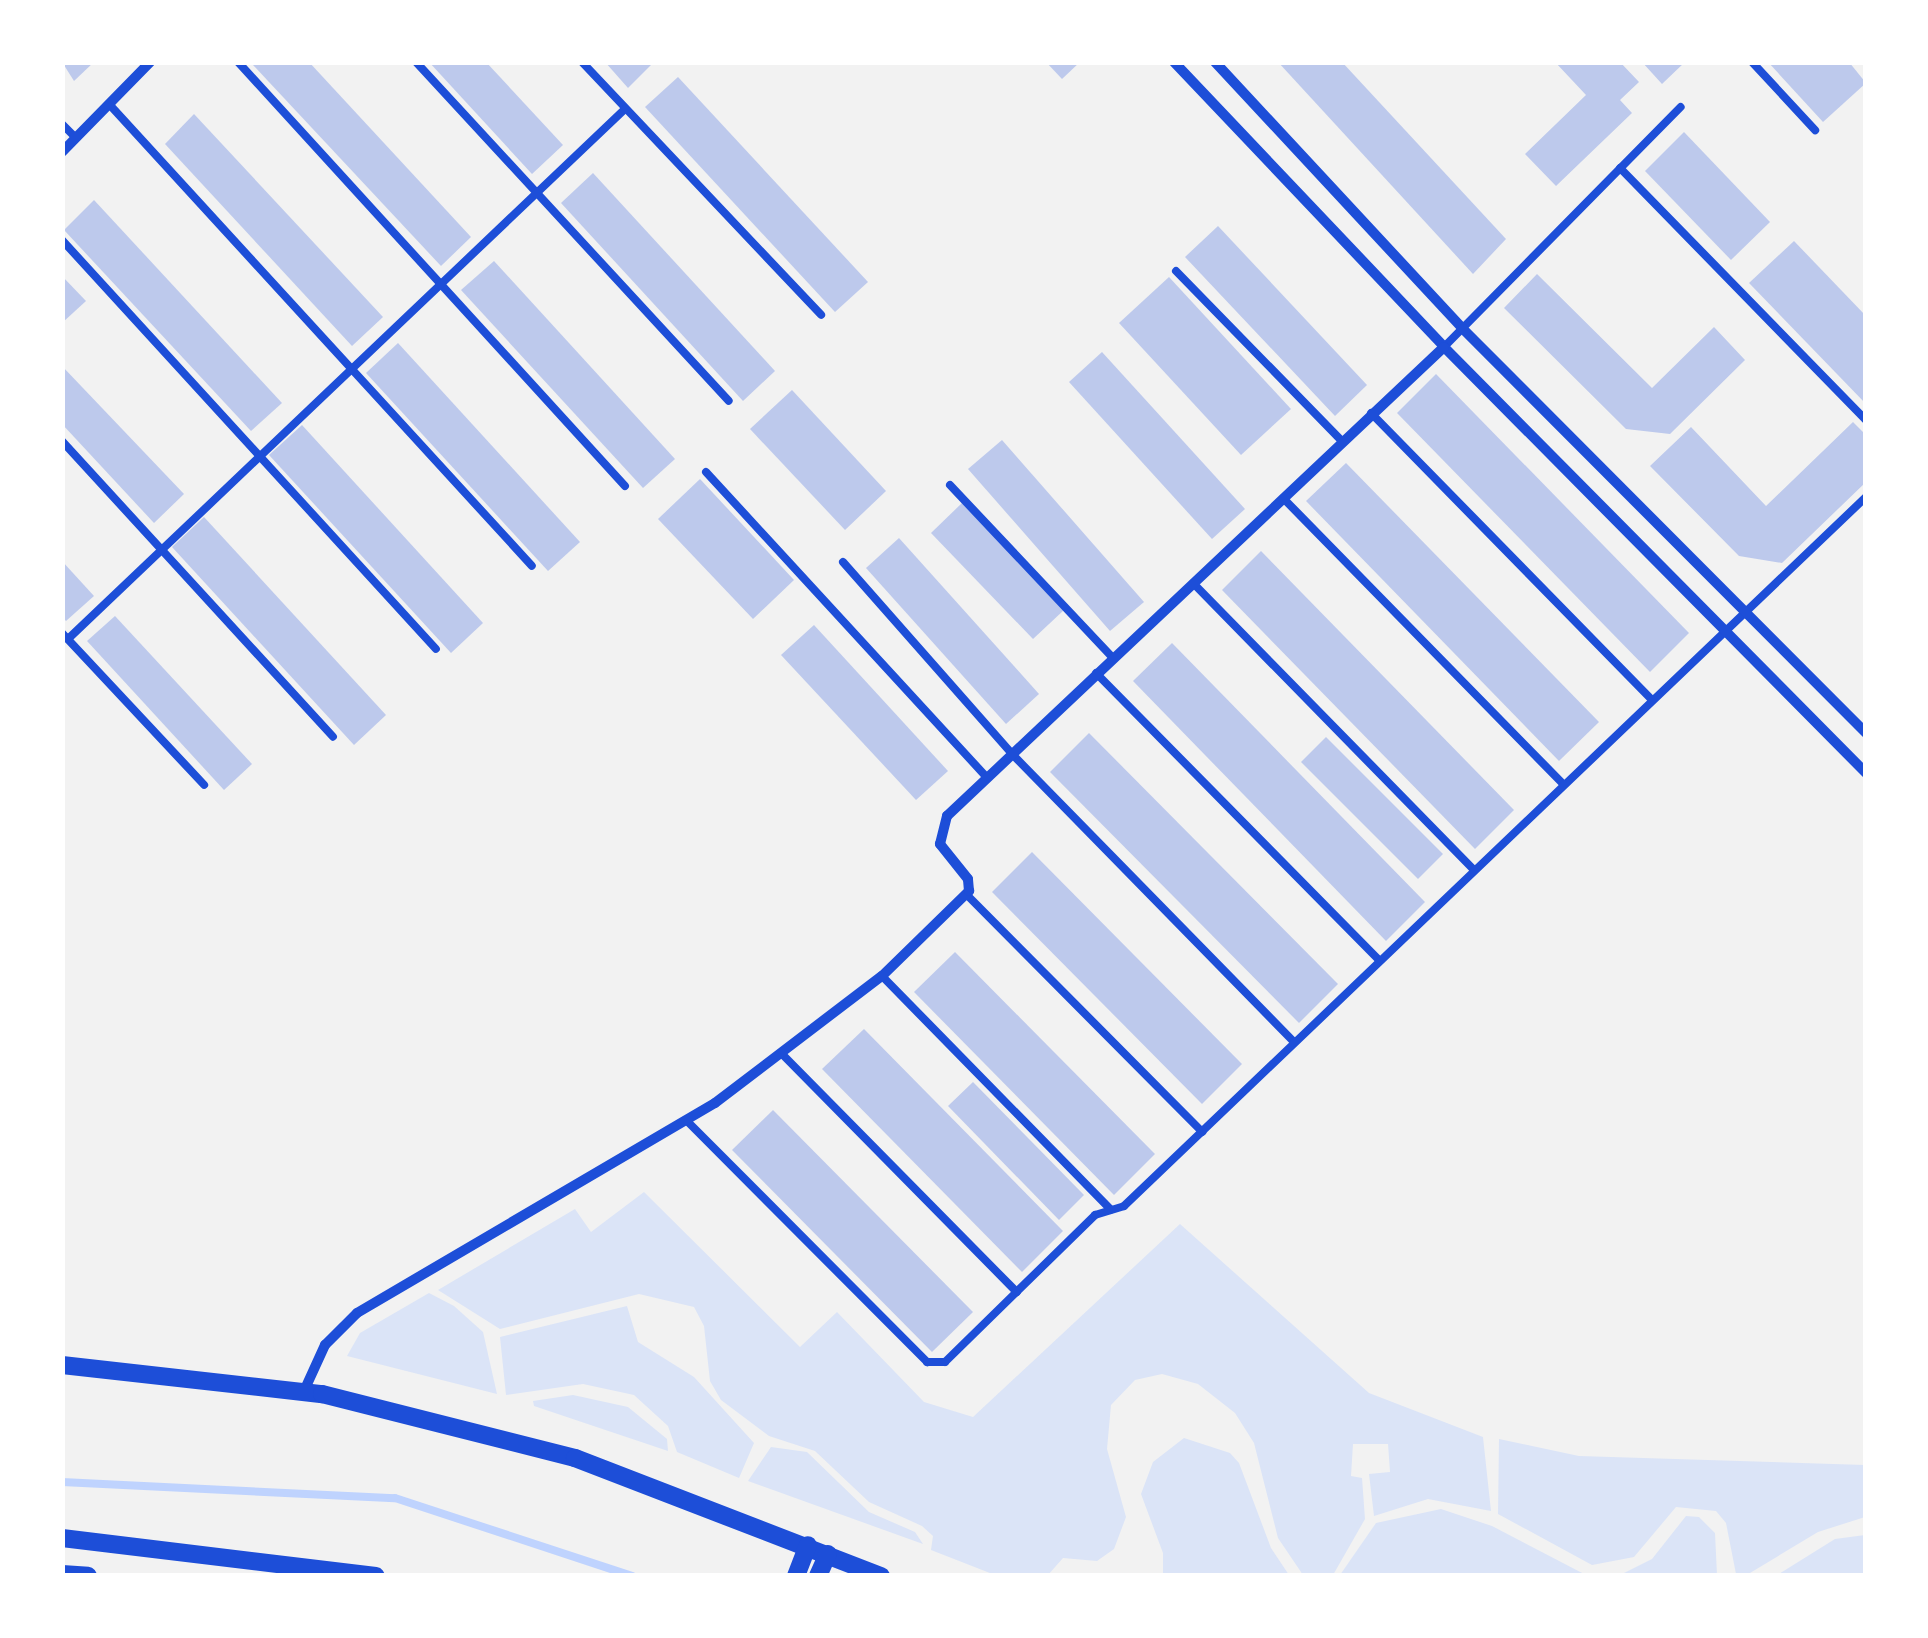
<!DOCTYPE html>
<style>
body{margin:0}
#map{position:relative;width:1928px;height:1638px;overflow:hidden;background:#f2f2f2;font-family:"Playfair Display",serif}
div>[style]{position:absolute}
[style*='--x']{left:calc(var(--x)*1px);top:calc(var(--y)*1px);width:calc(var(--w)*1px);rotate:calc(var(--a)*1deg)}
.green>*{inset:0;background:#dbe4f7}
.stream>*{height:8px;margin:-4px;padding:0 4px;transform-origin:4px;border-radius:4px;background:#bfd3fe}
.building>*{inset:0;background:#bdc9ec}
.service>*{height:8px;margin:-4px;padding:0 4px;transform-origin:4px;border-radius:4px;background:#1d4ed8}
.minor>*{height:10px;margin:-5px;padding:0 5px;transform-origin:5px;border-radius:5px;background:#1d4ed8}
.tertiary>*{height:18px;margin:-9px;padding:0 9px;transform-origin:9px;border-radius:9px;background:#1d4ed8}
span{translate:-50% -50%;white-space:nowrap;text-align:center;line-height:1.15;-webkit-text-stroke:8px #fff;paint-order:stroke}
.frame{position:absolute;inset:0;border:65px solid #fff;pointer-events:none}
</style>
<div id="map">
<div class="green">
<div style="clip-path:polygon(644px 1192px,800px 1347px,837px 1312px,924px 1402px,973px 1417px,1180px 1224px,1369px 1393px,1483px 1437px,1491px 1511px,1428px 1499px,1374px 1516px,1369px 1474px,1390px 1472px,1388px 1444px,1353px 1444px,1351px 1476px,1362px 1478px,1365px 1519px,1333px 1575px,1303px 1575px,1278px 1538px,1254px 1443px,1235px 1413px,1198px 1384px,1162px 1374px,1135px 1380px,1111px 1405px,1107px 1449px,1126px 1517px,1114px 1549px,1097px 1561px,1063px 1558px,1048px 1575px,995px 1575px,931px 1550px,933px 1536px,922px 1526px,869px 1502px,815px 1451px,769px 1436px,721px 1400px,710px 1381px,704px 1326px,694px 1307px,639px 1294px,500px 1329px,438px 1290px,575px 1209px,591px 1232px)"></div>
<div style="clip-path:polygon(429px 1293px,454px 1306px,483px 1332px,497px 1394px,347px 1356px,360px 1333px)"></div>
<div style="clip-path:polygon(627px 1306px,638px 1342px,694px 1377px,754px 1443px,739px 1478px,677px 1452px,668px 1426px,634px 1395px,583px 1384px,506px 1395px,500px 1337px)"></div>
<div style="clip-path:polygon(573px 1395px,628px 1407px,667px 1439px,668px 1451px,534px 1406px,533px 1401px)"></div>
<div style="clip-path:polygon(1184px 1438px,1230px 1453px,1239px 1463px,1271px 1548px,1289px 1575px,1163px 1575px,1163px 1553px,1141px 1494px,1153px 1462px)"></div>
<div style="clip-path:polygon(1499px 1439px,1579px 1456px,1865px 1465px,1865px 1517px,1818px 1532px,1745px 1576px,1736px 1574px,1726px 1523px,1716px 1511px,1676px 1507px,1634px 1557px,1592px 1565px,1498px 1514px)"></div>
<div style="clip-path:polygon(771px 1447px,807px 1452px,869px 1512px,915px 1532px,923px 1544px,748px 1481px)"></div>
<div style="clip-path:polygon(1441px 1509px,1492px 1526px,1586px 1575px,1340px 1575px,1376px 1523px)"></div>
<div style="clip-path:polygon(1686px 1516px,1699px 1517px,1715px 1533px,1717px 1575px,1620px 1575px,1652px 1559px)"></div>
<div style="clip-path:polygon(1865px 1535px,1865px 1575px,1777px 1575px,1835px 1539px)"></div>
</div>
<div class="stream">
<div style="--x:62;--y:1482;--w:333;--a:2.8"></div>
<div style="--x:395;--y:1498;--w:250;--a:18.2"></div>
</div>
<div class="building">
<div style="clip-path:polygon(62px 62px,94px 62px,74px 81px)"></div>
<div style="clip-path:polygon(309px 62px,471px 237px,441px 266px,253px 65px)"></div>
<div style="clip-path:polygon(429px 62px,486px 62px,563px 145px,532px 174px)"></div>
<div style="clip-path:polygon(605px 62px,654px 62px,628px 88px)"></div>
<div style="clip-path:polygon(1046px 62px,1080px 62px,1062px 79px)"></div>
<div style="clip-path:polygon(1278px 62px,1342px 62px,1506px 239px,1473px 274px)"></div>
<div style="clip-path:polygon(1555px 62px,1620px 62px,1639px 82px,1620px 100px,1632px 113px,1556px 186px,1525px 154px,1586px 95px)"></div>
<div style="clip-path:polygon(1642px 62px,1685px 62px,1662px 84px)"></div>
<div style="clip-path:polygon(1768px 62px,1849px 62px,1866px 83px,1823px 122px)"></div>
<div style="clip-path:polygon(678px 77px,868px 282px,835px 312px,645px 107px)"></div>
<div style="clip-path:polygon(194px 114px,383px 317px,352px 346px,165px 144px)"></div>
<div style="clip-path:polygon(1684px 132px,1770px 222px,1731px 260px,1645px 171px)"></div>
<div style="clip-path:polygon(593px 173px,775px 371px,743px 401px,561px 203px)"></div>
<div style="clip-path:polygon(94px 200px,282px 403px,251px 431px,64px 230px)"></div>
<div style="clip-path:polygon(1218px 226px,1367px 385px,1335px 416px,1185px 257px)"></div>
<div style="clip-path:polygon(1794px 241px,1866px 316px,1866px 404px,1749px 283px)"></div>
<div style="clip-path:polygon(494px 261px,675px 459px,643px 488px,461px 290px)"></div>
<div style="clip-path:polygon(1537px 274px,1652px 388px,1714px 327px,1745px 360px,1670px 434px,1626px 429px,1504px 308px)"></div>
<div style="clip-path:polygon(62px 276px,86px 301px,62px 323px)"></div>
<div style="clip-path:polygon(1169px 277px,1291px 409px,1241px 455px,1119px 323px)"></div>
<div style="clip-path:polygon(398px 343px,580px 542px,548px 571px,366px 373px)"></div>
<div style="clip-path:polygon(1102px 352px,1245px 509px,1212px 539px,1069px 382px)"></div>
<div style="clip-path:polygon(62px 366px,184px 494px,154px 523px,62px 424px)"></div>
<div style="clip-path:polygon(1436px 374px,1689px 633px,1650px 672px,1397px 413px)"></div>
<div style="clip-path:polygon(792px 390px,886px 491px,845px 530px,750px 429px)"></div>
<div style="clip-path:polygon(1853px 422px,1866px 435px,1866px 482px,1782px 563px,1739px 556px,1650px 466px,1691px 427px,1766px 506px)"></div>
<div style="clip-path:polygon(302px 425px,483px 623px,451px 653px,269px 455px)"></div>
<div style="clip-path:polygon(1002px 440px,1144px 602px,1110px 631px,968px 469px)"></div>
<div style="clip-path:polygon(1346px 463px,1599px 722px,1559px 761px,1306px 501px)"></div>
<div style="clip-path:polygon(700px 479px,794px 580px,753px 619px,658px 519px)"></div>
<div style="clip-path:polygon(962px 503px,1064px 610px,1033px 639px,931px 533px)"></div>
<div style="clip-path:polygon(204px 517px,386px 715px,354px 745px,172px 547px)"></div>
<div style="clip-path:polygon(899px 538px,1039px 694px,1006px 724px,866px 568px)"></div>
<div style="clip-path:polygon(1261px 551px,1514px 810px,1475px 849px,1222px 590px)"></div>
<div style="clip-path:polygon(62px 561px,94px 596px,66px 621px,62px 617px)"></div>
<div style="clip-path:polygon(115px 616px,252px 764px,224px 790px,87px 641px)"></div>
<div style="clip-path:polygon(814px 625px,948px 771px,916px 800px,781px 655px)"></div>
<div style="clip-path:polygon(1172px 643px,1425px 902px,1386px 941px,1133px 681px)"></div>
<div style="clip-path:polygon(1089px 733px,1338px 984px,1299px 1023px,1050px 772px)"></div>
<div style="clip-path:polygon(1326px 737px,1443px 854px,1418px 879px,1301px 762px)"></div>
<div style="clip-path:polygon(1032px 852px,1242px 1064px,1202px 1104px,992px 892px)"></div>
<div style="clip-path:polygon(955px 952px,1155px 1154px,1114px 1195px,914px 992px)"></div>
<div style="clip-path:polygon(864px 1029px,1063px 1231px,1022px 1272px,822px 1069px)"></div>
<div style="clip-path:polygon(973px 1082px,1084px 1195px,1059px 1220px,948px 1106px)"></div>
<div style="clip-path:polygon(773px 1110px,973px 1312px,932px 1352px,732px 1150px)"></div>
</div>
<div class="service">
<div style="--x:238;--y:62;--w:574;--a:47.61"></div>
<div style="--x:416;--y:62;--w:461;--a:47.3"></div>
<div style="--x:582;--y:62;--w:348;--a:46.6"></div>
<div style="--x:1752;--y:62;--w:93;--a:47.2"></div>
<div style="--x:109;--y:104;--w:626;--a:47.52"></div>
<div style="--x:62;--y:124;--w:18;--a:45"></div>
<div style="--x:1620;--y:168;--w:352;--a:45.7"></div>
<div style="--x:62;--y:240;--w:554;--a:47.56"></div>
<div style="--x:1176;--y:271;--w:238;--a:45.7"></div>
<div style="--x:1444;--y:347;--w:337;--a:-45.4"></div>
<div style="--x:1371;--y:413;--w:400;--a:45.6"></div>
<div style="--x:62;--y:441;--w:401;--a:47.5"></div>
<div style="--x:706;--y:472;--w:415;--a:47.4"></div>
<div style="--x:950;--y:485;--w:238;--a:46.7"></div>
<div style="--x:1283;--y:498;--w:400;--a:45.6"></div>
<div style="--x:843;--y:562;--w:256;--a:48.6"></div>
<div style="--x:1012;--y:754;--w:402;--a:45.6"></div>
<div style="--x:1193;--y:583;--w:402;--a:45.6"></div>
<div style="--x:62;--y:633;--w:208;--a:46.9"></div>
<div style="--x:68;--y:639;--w:769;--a:-43.58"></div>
<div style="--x:1096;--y:673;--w:403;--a:45.4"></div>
<div style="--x:967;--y:895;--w:334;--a:45.2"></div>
<div style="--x:882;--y:976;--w:327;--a:45.6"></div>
<div style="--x:783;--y:1055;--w:333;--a:45.4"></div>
<div style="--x:686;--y:1120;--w:342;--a:45.1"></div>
<div style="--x:927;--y:1362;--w:18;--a:0"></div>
<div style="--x:945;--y:1362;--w:210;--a:-44.4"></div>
<div style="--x:1095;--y:1215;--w:30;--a:-17"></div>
<div style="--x:1124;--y:1206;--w:1026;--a:-43.7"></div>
</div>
<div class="minor">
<div style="--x:1174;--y:62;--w:393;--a:46.5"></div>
<div style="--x:1444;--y:347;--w:600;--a:45.27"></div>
<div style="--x:1215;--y:62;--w:364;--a:47.1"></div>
<div style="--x:1463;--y:329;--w:571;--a:45.07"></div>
<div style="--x:62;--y:152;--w:126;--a:-45.6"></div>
<div style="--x:304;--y:1391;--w:51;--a:-65.5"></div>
<div style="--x:325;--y:1345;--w:45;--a:-45"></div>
<div style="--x:357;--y:1313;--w:415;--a:-30.4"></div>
<div style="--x:715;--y:1103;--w:210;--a:-37.3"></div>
<div style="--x:882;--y:976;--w:122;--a:-44.3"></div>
<div style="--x:969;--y:891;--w:12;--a:-95"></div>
<div style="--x:968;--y:879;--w:45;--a:-128.7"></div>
<div style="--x:940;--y:844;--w:29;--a:-76"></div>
<div style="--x:947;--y:816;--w:683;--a:-43.34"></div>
</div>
<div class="tertiary">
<div style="--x:62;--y:1365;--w:262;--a:6.4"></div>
<div style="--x:322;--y:1394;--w:261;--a:14.2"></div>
<div style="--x:575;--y:1458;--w:328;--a:21.1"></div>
<div style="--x:62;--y:1538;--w:316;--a:6.9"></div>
<div style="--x:62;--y:1574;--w:26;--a:4"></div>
<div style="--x:796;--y:1576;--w:33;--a:-69"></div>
<div style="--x:818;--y:1576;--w:24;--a:-66"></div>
</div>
<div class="frame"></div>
</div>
